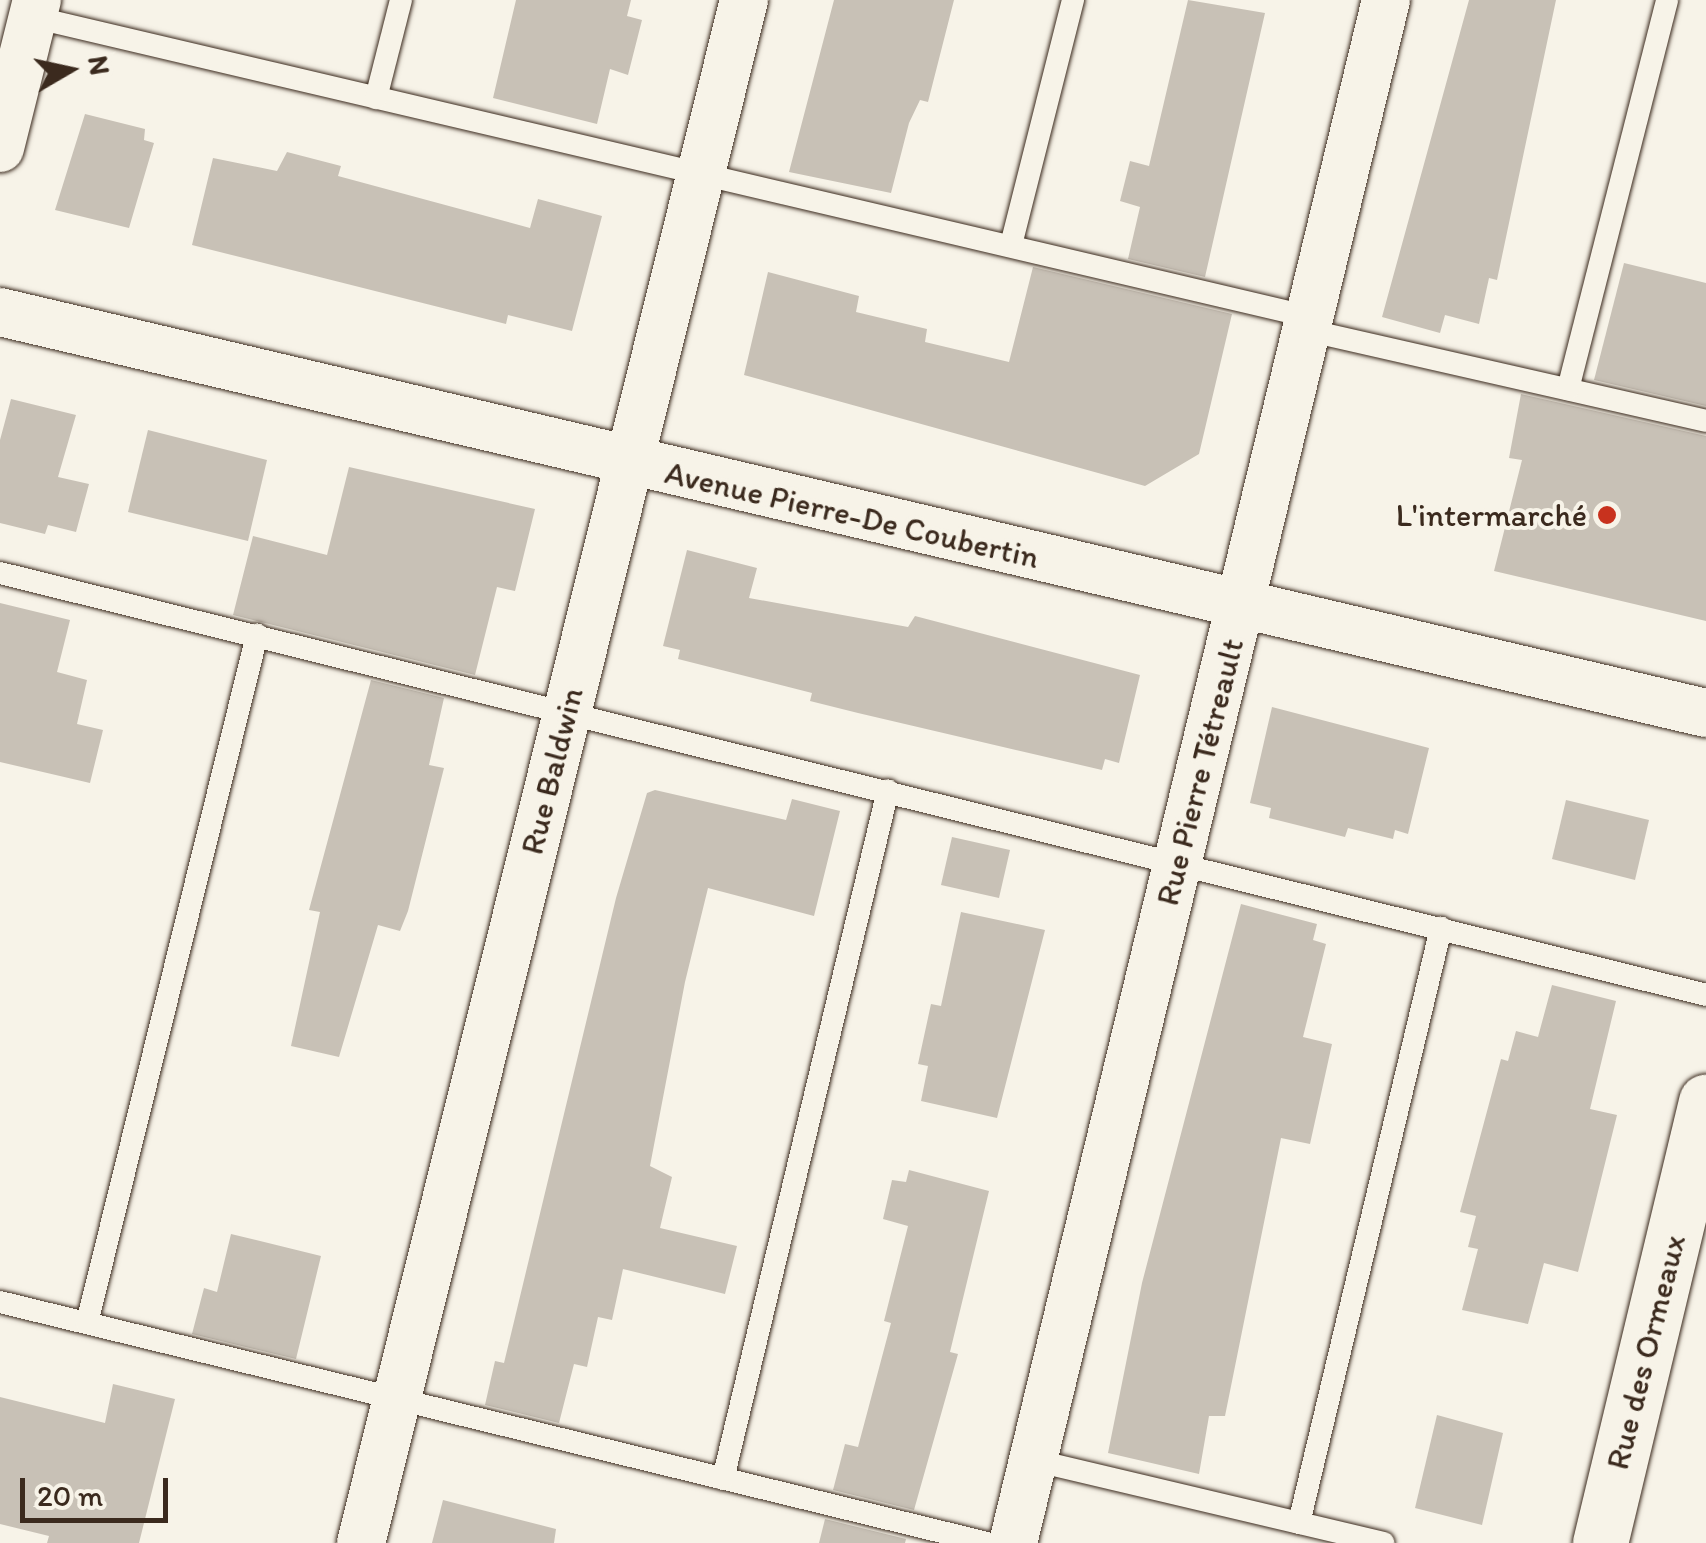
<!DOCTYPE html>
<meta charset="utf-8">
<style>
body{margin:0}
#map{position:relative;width:1706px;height:1543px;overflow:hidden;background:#f7f3e8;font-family:Itim,sans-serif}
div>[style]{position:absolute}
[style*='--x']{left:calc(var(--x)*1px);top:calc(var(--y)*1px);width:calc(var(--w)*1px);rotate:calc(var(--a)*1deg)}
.building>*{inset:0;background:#c8c1b6}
.roads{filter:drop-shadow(0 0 2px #3b2a1e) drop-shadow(0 0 2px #3b2a1e)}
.lane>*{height:22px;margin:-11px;padding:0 11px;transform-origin:11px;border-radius:11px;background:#f7f3e8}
.street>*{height:48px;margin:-24px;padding:0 24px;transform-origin:24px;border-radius:24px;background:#f7f3e8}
.secondary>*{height:55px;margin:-27.5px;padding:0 27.5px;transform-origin:27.5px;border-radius:27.5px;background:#f7f3e8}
.dots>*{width:28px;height:28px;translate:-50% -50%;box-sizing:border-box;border:5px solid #f7f3e8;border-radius:50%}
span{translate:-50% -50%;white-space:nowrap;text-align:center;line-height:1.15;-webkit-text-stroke:8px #f7f3e8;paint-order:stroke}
.street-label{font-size:32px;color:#3b2a1e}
.poi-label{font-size:32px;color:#3b2a1e}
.right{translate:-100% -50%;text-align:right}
.north{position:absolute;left:20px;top:20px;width:100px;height:100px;-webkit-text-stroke:8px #f7f3e8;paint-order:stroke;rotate:81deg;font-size:28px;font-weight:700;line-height:40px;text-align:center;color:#3b2a1e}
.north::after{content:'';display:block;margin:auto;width:35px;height:45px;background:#3b2a1e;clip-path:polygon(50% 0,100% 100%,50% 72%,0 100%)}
.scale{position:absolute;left:20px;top:1478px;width:148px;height:45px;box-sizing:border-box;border:5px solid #3b2a1e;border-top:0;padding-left:12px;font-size:30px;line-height:35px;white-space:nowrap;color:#3b2a1e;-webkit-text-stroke:8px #f7f3e8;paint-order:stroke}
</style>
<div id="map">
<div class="building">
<div style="clip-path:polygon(516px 0,631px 0,627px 16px,642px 20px,628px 75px,610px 69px,597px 124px,493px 98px)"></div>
<div style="clip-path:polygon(834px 0,954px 0,928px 102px,920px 100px,909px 123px,891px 193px,789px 172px)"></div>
<div style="clip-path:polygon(1188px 0,1265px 13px,1205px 277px,1128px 259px,1140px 207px,1120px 201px,1130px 161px,1149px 166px)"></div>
<div style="clip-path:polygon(1469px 0,1556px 0,1497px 280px,1489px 278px,1479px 324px,1445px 315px,1440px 333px,1382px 317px)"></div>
<div style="clip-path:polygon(85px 114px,145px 129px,144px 140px,154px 143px,129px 228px,55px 210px)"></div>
<div style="clip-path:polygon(287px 152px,341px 166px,338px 176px,530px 228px,538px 199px,602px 216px,572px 331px,508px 315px,506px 324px,192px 245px,213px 158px,277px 171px)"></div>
<div style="clip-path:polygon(1624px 263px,1706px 283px,1706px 406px,1594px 380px)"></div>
<div style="clip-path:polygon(1033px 267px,1232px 314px,1199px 454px,1145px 486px,744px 375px,768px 272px,859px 296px,856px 312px,927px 329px,925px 342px,1009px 362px)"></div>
<div style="clip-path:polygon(1521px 394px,1706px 436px,1706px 621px,1494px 571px,1522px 460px,1509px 458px)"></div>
<div style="clip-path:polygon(11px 399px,76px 415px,58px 477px,89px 484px,76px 532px,48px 525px,45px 534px,0 523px,0 440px)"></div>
<div style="clip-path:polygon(148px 430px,267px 460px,248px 541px,128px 512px)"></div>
<div style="clip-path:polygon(349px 467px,535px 509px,515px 591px,497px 587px,475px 675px,233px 615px,253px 536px,327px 555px)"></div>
<div style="clip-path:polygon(687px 550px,757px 568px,749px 598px,908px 627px,915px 616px,1140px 675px,1119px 763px,1105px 759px,1102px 770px,858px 713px,810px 701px,812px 693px,678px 659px,680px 650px,663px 646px)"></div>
<div style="clip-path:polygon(0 603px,70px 620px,57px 672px,87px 680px,77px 724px,103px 730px,90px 783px,0 762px)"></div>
<div style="clip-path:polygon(371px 680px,444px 698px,429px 765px,444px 768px,408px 911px,400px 931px,378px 925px,339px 1057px,291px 1046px,320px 912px,309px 910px)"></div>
<div style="clip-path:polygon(1272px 707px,1429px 748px,1408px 834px,1395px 830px,1393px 839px,1348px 828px,1345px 837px,1269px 818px,1271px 808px,1250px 803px)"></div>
<div style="clip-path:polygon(655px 790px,786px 820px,792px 799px,840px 811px,814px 916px,708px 888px,685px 982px,650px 1166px,672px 1177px,660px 1228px,737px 1246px,725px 1294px,623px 1269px,612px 1320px,598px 1317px,587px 1367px,574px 1364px,559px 1423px,485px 1405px,495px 1361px,504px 1363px,616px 898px,647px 793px)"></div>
<div style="clip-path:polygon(1566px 800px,1649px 820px,1635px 880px,1552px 859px)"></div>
<div style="clip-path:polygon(952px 837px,1010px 850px,999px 898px,941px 885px)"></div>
<div style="clip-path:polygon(1241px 904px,1317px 924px,1313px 940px,1326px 944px,1303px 1037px,1332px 1044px,1310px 1144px,1281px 1138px,1225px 1416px,1209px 1416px,1199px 1474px,1108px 1453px,1142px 1283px)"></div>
<div style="clip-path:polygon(961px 912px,1045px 930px,997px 1118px,921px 1101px,928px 1066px,918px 1064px,931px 1004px,941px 1006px)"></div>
<div style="clip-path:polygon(1552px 985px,1616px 1001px,1590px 1109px,1617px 1115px,1578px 1272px,1544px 1263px,1528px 1324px,1462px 1310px,1478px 1249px,1468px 1247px,1476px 1216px,1460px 1212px,1501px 1059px,1508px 1061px,1516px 1031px,1538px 1037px)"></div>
<div style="clip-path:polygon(909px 1170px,989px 1191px,950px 1352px,958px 1354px,914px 1510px,833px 1490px,845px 1444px,858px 1447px,891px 1323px,884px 1321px,908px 1226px,883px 1219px,892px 1180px,906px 1182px)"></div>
<div style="clip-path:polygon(231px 1234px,321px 1256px,296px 1359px,192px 1334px,204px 1288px,217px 1292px)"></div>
<div style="clip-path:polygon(113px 1384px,175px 1399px,139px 1543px,47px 1543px,49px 1536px,0 1524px,0 1397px,105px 1423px)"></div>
<div style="clip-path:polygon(1437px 1415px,1503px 1433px,1482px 1525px,1415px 1508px)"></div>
<div style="clip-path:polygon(443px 1500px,556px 1529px,554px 1543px,432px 1543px)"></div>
<div style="clip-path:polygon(825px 1519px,906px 1539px,905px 1543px,819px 1543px)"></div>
</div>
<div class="roads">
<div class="lane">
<div style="--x:33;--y:17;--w:1312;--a:13.22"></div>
<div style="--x:376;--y:98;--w:101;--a:-75.7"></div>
<div style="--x:1011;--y:245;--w:253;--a:-75.8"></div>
<div style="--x:1306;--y:330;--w:410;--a:12.8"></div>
<div style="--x:1568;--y:389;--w:401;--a:-75.7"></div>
<div style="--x:0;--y:573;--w:1757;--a:13.89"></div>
<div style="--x:0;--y:1302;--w:1016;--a:13.72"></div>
<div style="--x:87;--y:1323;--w:709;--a:-76.12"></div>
<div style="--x:1033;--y:1460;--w:360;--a:13.3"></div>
<div style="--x:723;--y:1479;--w:708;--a:-76.53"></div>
<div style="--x:1299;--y:1523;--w:612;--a:-76.58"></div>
</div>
<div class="street">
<div style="--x:0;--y:148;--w:153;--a:-76"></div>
<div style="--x:0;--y:312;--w:1752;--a:13.23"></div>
<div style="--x:361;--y:1543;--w:1590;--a:-76.06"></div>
<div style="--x:1013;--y:1543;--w:1587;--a:-76.41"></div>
</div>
<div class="secondary">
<div style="--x:1600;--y:1543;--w:454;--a:-76.5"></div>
</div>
</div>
<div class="dots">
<div style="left:1607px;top:515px;background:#c8321e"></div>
</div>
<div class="street-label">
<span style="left:852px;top:515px;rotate:13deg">Avenue Pierre-De Coubertin</span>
<span style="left:552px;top:771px;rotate:-76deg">Rue Baldwin</span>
<span style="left:1200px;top:772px;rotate:-76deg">Rue Pierre Tétreault</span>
<span style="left:1646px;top:1352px;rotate:-76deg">Rue des Ormeaux</span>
</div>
<div class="poi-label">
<span class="right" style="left:1587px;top:515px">L'intermarché</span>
</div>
<div class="north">N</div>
<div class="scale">20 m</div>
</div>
